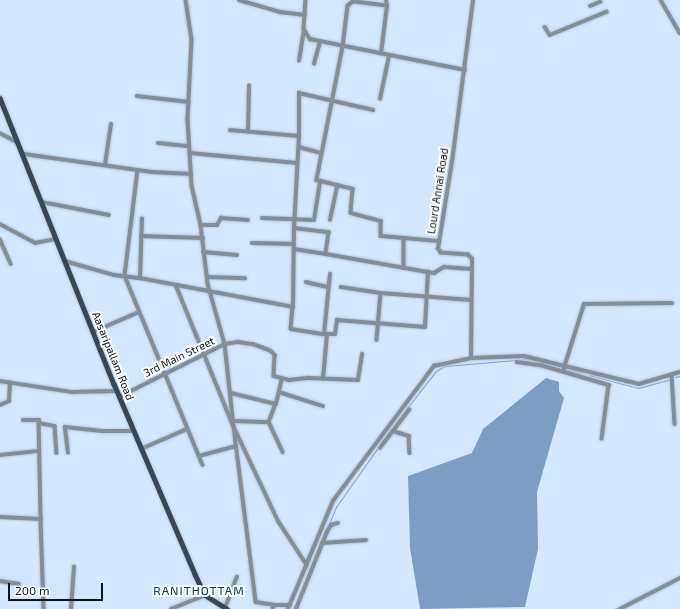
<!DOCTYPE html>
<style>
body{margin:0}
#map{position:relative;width:680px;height:609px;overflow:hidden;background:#d3e7ff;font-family:"Exo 2",sans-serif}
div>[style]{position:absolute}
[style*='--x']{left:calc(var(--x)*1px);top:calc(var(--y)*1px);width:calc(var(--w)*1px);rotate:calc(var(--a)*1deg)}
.water>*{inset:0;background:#7d9ec4}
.stream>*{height:1px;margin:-0.5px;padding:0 0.5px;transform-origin:0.5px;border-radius:0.5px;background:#7d9ec4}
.roads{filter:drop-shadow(0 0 1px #b3c5db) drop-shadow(0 0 1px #b3c5db)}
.minor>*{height:3.5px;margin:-1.75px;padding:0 1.75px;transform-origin:1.75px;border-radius:1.75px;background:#858d97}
.major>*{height:4.5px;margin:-2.25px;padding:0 2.25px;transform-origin:2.25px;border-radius:2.25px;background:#384656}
span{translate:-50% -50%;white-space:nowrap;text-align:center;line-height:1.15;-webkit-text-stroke:4px #fff;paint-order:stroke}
.street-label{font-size:11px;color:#0e151d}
.neighbourhood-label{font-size:12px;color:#033a6b;letter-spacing:1px}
.scale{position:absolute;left:8px;top:583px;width:95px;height:18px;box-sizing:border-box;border:2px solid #0e151d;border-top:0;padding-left:5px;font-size:12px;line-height:14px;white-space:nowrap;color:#0e151d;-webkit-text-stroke:3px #fff;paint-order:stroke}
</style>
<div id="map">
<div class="water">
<div style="clip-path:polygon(546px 378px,559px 382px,559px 391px,564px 398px,537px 492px,538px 549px,525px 607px,420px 609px,410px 548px,408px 476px,472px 453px,483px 429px)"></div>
</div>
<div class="stream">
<div style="--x:566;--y:369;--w:16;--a:15"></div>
<div style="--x:589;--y:375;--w:51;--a:14.9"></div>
<div style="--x:638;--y:388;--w:34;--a:-15"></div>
<div style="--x:675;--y:377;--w:5;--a:-11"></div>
<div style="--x:393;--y:426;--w:70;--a:-52"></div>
<div style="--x:436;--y:371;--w:10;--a:-29"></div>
<div style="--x:445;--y:366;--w:81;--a:-4.9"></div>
<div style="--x:526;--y:359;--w:37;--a:14"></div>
<div style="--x:308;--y:573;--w:72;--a:-67"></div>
<div style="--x:336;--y:507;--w:95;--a:-54.8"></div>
<div style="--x:297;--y:601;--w:27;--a:-68"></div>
<div style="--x:293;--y:609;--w:5;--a:-68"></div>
<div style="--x:614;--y:609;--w:3;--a:-18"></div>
</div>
<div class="roads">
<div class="minor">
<div style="--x:186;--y:0;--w:40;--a:81.5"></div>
<div style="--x:192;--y:40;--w:80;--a:92.9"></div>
<div style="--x:188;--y:120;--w:66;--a:86.5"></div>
<div style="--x:192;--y:186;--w:40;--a:77"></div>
<div style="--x:201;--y:225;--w:59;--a:83.2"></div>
<div style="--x:208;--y:284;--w:62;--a:74.2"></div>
<div style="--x:225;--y:344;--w:83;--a:83.8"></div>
<div style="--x:234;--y:427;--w:105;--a:64.7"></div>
<div style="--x:279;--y:522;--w:51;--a:56.9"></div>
<div style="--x:239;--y:0;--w:43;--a:16.3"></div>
<div style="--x:280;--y:12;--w:25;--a:7"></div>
<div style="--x:306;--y:0;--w:29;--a:94"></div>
<div style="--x:304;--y:29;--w:12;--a:59"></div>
<div style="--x:310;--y:39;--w:158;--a:11.3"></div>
<div style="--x:661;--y:0;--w:38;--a:60"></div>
<div style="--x:387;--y:6;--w:34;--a:-173"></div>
<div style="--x:353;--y:2;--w:6;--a:141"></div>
<div style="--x:348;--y:6;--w:41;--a:97"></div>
<div style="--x:343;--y:47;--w:136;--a:101.1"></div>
<div style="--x:317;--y:180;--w:37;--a:14"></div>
<div style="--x:353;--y:189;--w:24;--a:95"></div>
<div style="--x:351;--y:213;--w:31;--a:15"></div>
<div style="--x:381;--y:221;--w:15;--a:90"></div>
<div style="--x:381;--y:236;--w:58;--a:4.9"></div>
<div style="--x:590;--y:6;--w:11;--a:-22"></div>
<div style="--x:545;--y:27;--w:9;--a:58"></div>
<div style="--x:550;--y:35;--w:61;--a:-22.3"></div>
<div style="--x:381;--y:54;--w:48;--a:-82.9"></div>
<div style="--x:387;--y:6;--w:6;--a:-99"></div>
<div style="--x:299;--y:61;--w:32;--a:-81"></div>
<div style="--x:314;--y:64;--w:23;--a:-75"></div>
<div style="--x:137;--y:96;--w:52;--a:6.6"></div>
<div style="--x:380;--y:99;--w:44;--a:-78.2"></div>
<div style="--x:230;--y:130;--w:69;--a:5"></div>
<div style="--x:248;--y:131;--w:45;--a:-88.7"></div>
<div style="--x:0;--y:133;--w:19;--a:28"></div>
<div style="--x:158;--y:143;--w:31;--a:6"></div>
<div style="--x:299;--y:147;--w:23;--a:15"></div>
<div style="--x:190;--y:153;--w:107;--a:5.3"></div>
<div style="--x:24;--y:154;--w:129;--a:8"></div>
<div style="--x:152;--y:172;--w:39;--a:3"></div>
<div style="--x:105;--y:165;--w:41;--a:-81.7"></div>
<div style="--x:138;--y:170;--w:107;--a:97"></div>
<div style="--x:125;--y:276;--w:204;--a:67.6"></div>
<div style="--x:42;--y:202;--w:68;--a:11"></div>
<div style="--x:262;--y:218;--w:52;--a:2.2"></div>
<div style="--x:314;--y:220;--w:37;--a:-81"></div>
<div style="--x:330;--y:220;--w:35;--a:-78"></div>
<div style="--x:0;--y:224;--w:40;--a:28"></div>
<div style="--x:35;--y:243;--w:21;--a:-11"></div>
<div style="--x:201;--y:225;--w:16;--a:0"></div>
<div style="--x:217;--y:225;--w:8;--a:-60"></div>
<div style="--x:221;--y:218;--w:27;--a:4"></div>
<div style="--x:294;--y:228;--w:92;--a:-86.9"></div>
<div style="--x:299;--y:136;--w:43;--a:-90"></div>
<div style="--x:299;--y:93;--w:76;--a:12.9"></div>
<div style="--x:141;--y:236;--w:62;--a:1.8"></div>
<div style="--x:404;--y:238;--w:30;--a:90"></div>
<div style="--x:0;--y:239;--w:27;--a:66"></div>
<div style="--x:252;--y:243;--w:42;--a:1.4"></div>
<div style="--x:294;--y:249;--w:32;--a:9"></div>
<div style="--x:203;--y:252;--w:34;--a:5"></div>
<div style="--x:65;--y:261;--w:51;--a:15.9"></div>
<div style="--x:114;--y:275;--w:26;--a:7"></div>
<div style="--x:140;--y:278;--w:156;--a:10.7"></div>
<div style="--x:293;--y:307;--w:79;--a:-89.3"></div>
<div style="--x:294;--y:228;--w:35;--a:7"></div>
<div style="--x:329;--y:232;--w:22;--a:98"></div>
<div style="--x:326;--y:254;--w:110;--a:10"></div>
<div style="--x:434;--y:273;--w:12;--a:-31"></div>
<div style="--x:444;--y:267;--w:28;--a:4"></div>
<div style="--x:207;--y:277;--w:38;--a:2"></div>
<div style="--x:140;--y:278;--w:59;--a:-88.1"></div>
<div style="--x:306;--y:282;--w:23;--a:13"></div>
<div style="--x:176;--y:285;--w:153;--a:67.8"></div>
<div style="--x:234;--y:427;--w:176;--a:82.8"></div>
<div style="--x:256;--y:602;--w:19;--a:9"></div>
<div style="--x:275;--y:605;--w:4;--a:117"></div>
<div style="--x:341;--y:287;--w:40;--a:8.5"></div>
<div style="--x:381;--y:293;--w:47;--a:94.9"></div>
<div style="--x:381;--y:293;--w:90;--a:4.4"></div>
<div style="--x:293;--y:307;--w:22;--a:95"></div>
<div style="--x:291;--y:329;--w:33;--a:9"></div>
<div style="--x:324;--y:334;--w:11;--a:0"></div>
<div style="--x:335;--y:334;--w:14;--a:-82"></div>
<div style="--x:337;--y:320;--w:88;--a:4.5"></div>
<div style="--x:425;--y:327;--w:55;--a:-86.9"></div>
<div style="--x:93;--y:332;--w:50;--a:-23.5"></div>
<div style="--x:324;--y:334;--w:60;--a:-84.3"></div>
<div style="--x:471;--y:358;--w:99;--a:-89.4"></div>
<div style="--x:472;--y:259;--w:6;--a:-135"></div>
<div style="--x:468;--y:255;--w:27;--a:-176"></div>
<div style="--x:441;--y:253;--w:5;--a:-127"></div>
<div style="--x:438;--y:249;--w:88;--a:-80.9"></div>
<div style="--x:452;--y:162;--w:163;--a:-82.6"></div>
<div style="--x:517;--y:362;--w:27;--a:8"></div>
<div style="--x:544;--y:366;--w:68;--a:16.3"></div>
<div style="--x:609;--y:385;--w:54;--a:97.4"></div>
<div style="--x:563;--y:371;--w:70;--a:-72.6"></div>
<div style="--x:584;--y:304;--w:88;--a:-0.7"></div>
<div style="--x:672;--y:375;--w:49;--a:86.5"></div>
<div style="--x:323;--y:379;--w:45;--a:-84.9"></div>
<div style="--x:0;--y:381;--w:73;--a:8.7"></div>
<div style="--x:72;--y:392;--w:44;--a:-1.3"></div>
<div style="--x:279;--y:392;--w:46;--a:17.7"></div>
<div style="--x:231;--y:393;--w:46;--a:13.7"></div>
<div style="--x:276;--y:404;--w:19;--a:111"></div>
<div style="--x:119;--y:397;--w:119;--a:-26.6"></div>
<div style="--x:225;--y:344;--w:13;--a:-9"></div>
<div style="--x:238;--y:342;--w:15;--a:8"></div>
<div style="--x:253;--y:344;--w:19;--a:21"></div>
<div style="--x:271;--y:351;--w:6;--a:45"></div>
<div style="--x:275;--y:355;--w:21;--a:93"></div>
<div style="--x:274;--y:376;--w:16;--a:15"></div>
<div style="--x:289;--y:380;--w:20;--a:-6"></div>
<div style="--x:309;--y:378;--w:49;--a:2.3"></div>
<div style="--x:358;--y:380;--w:26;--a:-81"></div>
<div style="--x:276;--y:404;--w:26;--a:-77"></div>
<div style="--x:0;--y:405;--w:10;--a:-24"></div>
<div style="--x:9;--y:401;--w:18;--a:-87"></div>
<div style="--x:23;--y:420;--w:16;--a:0"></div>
<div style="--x:39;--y:420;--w:99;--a:88.8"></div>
<div style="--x:234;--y:421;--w:35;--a:2"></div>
<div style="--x:269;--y:422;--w:33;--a:65"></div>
<div style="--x:39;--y:423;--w:16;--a:11"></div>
<div style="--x:55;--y:426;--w:27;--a:86"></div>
<div style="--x:393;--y:431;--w:17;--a:17"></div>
<div style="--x:409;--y:436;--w:17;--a:87"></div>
<div style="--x:380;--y:448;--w:48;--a:-52.7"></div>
<div style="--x:141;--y:449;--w:50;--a:-23.5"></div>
<div style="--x:68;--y:453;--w:26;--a:-97"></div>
<div style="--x:65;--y:427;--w:37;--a:6"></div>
<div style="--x:102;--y:431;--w:31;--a:0"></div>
<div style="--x:0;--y:455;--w:39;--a:-6"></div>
<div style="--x:199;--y:456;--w:38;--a:-15"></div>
<div style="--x:0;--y:517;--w:41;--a:2.8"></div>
<div style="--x:41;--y:519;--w:90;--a:88.1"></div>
<div style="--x:322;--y:543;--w:44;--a:-3.9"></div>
<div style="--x:0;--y:581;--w:19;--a:9"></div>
<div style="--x:275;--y:605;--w:15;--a:0"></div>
<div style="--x:225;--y:608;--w:33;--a:-69"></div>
<div style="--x:71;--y:609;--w:42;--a:-85.9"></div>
<div style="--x:171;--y:609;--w:37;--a:-22"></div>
<div style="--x:288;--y:609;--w:117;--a:-67.4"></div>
<div style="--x:333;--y:501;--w:169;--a:-53.2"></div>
<div style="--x:434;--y:366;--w:38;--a:-12"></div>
<div style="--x:471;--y:358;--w:53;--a:-2.2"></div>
<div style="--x:524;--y:356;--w:118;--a:13.7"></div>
<div style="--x:639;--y:384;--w:43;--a:-16.3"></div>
<div style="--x:296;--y:609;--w:83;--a:-68.1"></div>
<div style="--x:327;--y:532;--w:8;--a:-60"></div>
<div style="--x:331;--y:525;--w:7;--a:-16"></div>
<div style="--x:620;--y:609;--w:68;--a:-27.3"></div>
</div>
<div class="major">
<div style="--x:0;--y:98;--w:308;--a:68.3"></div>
<div style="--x:114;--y:384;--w:207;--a:66.9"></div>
<div style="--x:195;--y:574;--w:23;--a:65"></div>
<div style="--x:205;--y:595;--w:26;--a:32"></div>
</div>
</div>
<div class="street-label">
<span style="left:438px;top:191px;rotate:-81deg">Lourd Annai Road</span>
<span style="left:113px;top:356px;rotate:68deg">Aasaripallam Road</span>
<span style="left:179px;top:357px;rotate:-26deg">3rd Main Street</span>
</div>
<div class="neighbourhood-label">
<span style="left:199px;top:591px">RANITHOTTAM</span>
</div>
<div class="scale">200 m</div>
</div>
